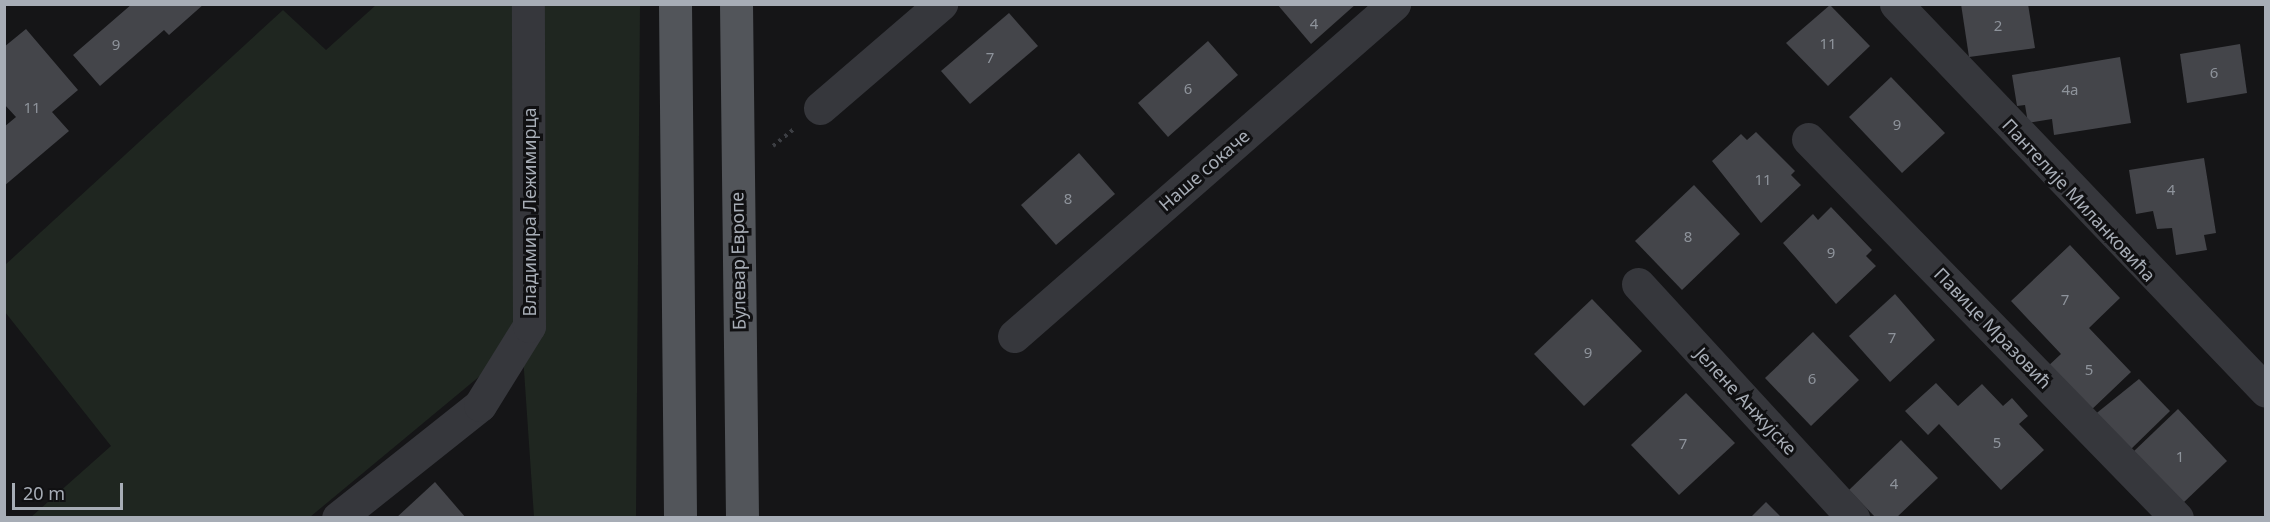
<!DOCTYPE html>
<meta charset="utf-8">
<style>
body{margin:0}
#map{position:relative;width:2270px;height:522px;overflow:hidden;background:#151517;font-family:"Noto Sans",sans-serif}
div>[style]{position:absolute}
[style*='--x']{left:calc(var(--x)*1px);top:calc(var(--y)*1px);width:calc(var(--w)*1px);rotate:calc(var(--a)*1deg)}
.green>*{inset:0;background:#1f2620}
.building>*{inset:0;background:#44454a}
.path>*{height:4px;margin-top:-2px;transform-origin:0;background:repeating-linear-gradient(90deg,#3c3e43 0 3px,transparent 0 7.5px)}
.street>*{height:33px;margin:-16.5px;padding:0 16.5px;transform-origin:16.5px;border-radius:16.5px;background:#36373c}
.primary>*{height:33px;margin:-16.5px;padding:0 16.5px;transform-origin:16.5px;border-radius:16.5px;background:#52555a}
span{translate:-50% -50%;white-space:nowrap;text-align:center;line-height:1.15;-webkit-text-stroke:6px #101012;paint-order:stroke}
.number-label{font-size:15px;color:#8e939b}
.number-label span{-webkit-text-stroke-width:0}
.street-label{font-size:18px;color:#a7adb6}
.frame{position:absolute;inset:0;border:6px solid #a7adb6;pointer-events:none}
.scale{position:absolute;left:12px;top:483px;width:111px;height:27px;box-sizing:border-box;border:3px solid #a7adb6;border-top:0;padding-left:8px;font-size:18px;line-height:21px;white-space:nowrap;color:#a7adb6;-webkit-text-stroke:4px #101012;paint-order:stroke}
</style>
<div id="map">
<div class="green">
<div style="clip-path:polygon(376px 5px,640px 5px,636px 517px,534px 517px,522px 341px,310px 517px,31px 517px,111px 446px,5px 312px,5px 265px,283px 10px,326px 50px)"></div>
</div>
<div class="building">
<div style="clip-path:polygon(132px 4px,204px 4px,169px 35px,164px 30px,100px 86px,73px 55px)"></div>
<div style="clip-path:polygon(1277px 4px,1356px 4px,1311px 44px)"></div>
<div style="clip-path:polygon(1961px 4px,2028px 4px,2035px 48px,1969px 57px)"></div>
<div style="clip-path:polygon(1830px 5px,1870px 46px,1828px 86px,1786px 43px)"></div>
<div style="clip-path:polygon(1009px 13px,1038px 46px,970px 104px,941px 71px)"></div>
<div style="clip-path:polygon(26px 29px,78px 90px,52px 112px,69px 131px,4px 186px,4px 127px,16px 117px,4px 104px,4px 47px)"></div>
<div style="clip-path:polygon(1208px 41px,1238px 75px,1168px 137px,1138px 103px)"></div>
<div style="clip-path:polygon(2240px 44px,2247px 93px,2187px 103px,2180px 54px)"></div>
<div style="clip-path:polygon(2120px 57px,2131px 123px,2054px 135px,2052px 119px,2028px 123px,2025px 105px,2017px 106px,2012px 75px)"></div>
<div style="clip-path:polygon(1891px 77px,1945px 133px,1902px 173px,1849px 117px)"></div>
<div style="clip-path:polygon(1756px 132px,1795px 171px,1791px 175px,1801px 185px,1761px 223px,1712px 161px,1741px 134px,1747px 140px)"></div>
<div style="clip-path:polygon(1079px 153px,1115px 194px,1056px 245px,1021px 205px)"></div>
<div style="clip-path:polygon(2204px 158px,2216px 233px,2204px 235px,2207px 250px,2176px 255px,2172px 228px,2157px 229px,2153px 211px,2136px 214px,2129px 170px)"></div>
<div style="clip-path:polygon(1694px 185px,1740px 234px,1682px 290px,1635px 241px)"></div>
<div style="clip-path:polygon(1831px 207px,1872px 250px,1866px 256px,1876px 266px,1836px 304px,1783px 243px,1813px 214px,1818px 220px)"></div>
<div style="clip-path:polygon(2070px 245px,2120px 298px,2089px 328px,2131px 372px,2088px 413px,2046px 368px,2061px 354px,2011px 301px)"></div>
<div style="clip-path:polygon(1895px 294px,1935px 340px,1890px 382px,1849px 336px)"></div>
<div style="clip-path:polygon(1592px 299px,1642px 351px,1584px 406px,1534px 354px)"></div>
<div style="clip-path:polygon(1813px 332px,1859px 380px,1811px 426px,1765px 378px)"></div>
<div style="clip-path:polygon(2139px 379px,2170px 411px,2128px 452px,2093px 416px)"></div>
<div style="clip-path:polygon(1936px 383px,1958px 406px,1982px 384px,2003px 406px,2012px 398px,2028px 416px,2019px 424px,2044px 450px,2001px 490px,1939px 424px,1928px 435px,1905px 411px)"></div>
<div style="clip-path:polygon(1686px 393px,1735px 443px,1679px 495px,1631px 445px)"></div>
<div style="clip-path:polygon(2178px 409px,2227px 461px,2182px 504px,2132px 453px)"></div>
<div style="clip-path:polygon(1901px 440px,1938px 478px,1896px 518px,1876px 518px,1849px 490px)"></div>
<div style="clip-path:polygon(435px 482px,466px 518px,396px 518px)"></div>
<div style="clip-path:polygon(1766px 502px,1782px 518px,1750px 518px)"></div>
</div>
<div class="path">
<div style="--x:773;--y:146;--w:26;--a:-39"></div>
</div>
<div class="street">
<div style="--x:1896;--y:4;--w:535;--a:46.29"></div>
<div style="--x:820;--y:108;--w:160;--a:-40.7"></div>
<div style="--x:1808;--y:139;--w:529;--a:45.77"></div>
<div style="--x:1638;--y:284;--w:318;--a:47.4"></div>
<div style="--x:1014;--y:336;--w:505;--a:-41.14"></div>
<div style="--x:338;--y:518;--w:181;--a:-38.5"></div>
<div style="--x:480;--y:405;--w:93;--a:-58.2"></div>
<div style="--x:529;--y:326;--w:322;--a:-90.2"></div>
</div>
<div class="primary">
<div style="--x:675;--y:4;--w:514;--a:89.44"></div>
<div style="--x:736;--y:4;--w:514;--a:89.33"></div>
</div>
<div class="number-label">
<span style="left:1314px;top:24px">4</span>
<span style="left:1998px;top:26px">2</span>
<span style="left:1828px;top:44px">11</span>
<span style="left:116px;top:45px">9</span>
<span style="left:990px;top:58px">7</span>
<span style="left:2214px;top:73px">6</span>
<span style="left:1188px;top:89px">6</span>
<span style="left:2070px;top:90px">4a</span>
<span style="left:32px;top:108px">11</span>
<span style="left:1897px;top:125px">9</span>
<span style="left:1763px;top:180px">11</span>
<span style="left:2171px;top:190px">4</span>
<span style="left:1068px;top:199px">8</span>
<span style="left:1688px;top:237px">8</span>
<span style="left:1831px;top:253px">9</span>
<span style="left:2065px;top:300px">7</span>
<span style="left:1892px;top:338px">7</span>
<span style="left:1588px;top:353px">9</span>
<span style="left:2089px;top:370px">5</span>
<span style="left:1812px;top:379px">6</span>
<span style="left:1997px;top:443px">5</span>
<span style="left:1683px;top:444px">7</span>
<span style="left:2180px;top:457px">1</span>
<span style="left:1894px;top:484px">4</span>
</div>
<div class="street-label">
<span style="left:1204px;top:170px;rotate:-41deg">Наше сокаче</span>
<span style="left:2079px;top:200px;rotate:47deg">Пантелије Миланковића</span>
<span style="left:529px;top:212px;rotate:-90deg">Владимира Лежимирца</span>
<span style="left:738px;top:261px;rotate:-91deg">Булевар Европе</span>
<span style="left:1993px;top:328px;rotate:46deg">Павице Мразовић</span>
<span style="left:1746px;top:401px;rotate:47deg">Јелене Анжујске</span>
</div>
<div class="frame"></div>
<div class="scale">20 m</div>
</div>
